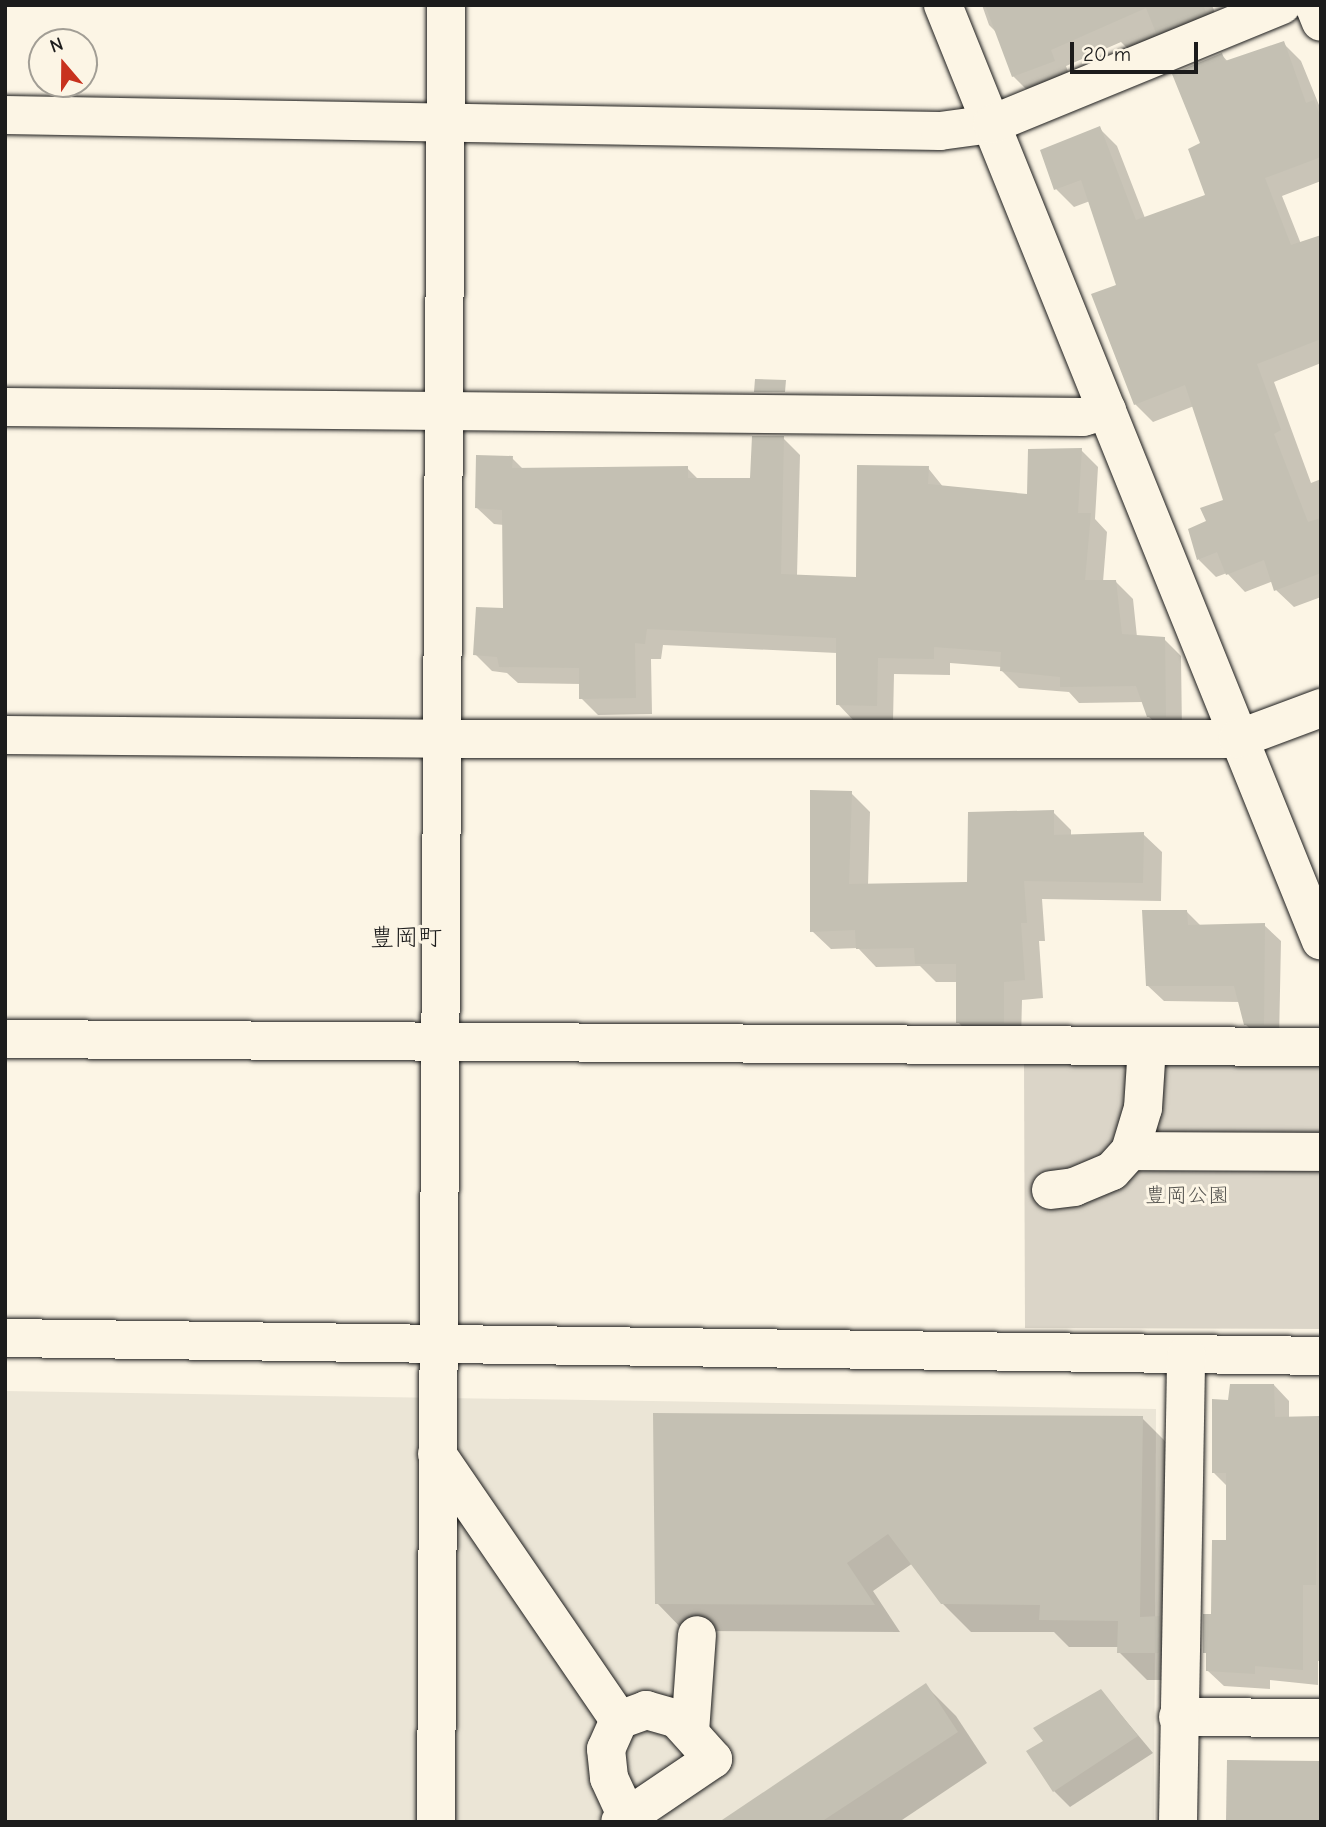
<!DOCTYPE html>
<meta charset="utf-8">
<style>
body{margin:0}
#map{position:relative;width:1326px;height:1827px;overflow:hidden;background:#fcf5e5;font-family:"Comic Neue","Klee One",sans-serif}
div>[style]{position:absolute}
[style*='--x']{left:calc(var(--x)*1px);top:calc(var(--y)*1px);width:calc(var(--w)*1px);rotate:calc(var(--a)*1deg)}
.built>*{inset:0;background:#ebe5d6}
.green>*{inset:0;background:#dbd5c8}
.shadow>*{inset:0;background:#0003}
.building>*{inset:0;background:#c4c0b3}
.roads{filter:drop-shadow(0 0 2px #1c1c1c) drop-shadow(0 0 2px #1c1c1c)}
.minor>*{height:38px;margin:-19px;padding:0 19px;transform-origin:19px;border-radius:19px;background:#fcf5e5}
span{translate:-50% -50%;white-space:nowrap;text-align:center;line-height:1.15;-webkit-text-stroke:6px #fcf5e5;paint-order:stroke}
.park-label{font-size:21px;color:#555450}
.quarter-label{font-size:24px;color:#1c1c1c}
.frame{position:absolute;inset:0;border:7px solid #1c1c1c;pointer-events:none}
.north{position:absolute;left:28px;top:28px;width:70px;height:70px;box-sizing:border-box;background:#fcf5e5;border:2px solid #a29e95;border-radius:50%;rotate:340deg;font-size:19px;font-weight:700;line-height:28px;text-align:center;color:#1c1c1c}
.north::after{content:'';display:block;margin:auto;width:24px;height:32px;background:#c8321e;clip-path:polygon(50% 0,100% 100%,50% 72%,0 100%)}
.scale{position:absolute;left:1070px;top:42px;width:128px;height:32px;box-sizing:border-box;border:4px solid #1c1c1c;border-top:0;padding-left:9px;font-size:21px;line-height:24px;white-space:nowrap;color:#1c1c1c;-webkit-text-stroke:5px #fcf5e5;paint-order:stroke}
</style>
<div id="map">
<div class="built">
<div style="clip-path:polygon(5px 1391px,1156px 1409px,1154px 1822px,5px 1822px)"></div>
</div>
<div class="green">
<div style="clip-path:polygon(1321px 1060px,1321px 1329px,1025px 1328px,1024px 1063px)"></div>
</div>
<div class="shadow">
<div style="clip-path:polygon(982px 5px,1212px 5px,1221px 29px,1136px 57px,1121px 42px,1066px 66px,1070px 77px,1029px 92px,1013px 76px,997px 33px,989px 25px)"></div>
<div style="clip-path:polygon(1283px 43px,1301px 61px,1321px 110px,1321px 181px,1282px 196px,1301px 244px,1321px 237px,1321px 363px,1274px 382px,1311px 483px,1321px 479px,1321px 597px,1294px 607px,1276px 590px,1273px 581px,1245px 592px,1227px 573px,1216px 577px,1199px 560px,1190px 530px,1209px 522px,1225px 501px,1194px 406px,1153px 422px,1135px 404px,1118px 286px,1090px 201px,1074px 207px,1056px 189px,1099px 128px,1117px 146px,1145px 218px,1208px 196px,1203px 144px,1222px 55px,1228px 62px)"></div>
<div style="clip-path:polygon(783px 438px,800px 455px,797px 576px,858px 579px,928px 468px,944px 488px,1028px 496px,1081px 450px,1098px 467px,1095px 519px,1107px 532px,1103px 582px,1116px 582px,1133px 599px,1137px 637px,1164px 639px,1181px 656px,1182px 733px,1166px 733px,1148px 716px,1143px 702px,1079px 703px,1069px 692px,1019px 688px,1002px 671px,1002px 667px,950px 663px,950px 675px,894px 674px,893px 722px,854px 721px,838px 704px,837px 653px,663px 645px,661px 659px,651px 659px,652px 714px,598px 715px,581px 698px,581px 684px,518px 683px,507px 673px,492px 671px,475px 654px,505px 610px,504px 525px,494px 524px,477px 508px,512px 458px,524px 470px,687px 468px,699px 480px,752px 479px)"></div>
<div style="clip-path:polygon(851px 793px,870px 812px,868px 886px,968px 884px,1053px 812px,1071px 830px,1071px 837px,1143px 834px,1162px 852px,1161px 901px,1042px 899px,1045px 941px,1039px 941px,1043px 998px,1022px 1000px,1021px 1041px,976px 1041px,958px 1022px,958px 982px,936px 982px,920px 966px,876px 967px,858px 948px,831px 949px,812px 931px)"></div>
<div style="clip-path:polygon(1187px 912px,1201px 926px,1264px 925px,1281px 941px,1279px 1041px,1262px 1040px,1245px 1024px,1240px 1002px,1164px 1001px,1147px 985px)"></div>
<div style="clip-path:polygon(1274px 1385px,1289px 1401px,1289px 1418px,1321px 1420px,1321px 1661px,1318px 1661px,1318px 1685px,1270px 1680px,1270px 1689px,1224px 1686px,1208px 1671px,1208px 1656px,1205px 1652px,1227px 1542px,1228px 1487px,1214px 1473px,1230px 1402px)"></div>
<div style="clip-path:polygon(1142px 1418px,1170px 1446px,1186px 1680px,1147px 1680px,1119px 1652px,1119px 1647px,1069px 1647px,1054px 1632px,971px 1632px,942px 1603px,913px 1563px,873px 1591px,900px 1632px,684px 1631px,657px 1603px)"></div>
<div style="clip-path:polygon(925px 1685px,956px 1716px,987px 1763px,899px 1822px,722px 1822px)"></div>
<div style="clip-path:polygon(1101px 1691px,1153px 1753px,1070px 1807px,1054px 1791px,1045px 1741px)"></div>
</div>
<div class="building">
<div style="clip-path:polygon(985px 5px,1203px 5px,1206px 12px,1156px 33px,1146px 8px,1051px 50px,1055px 61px,1012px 77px)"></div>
<div style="clip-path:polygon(1284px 41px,1306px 103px,1314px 100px,1321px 118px,1321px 157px,1265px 178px,1291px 245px,1321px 235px,1321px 339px,1257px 364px,1281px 430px,1274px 434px,1308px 522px,1321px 518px,1321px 573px,1274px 591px,1264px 560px,1226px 575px,1217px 552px,1197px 560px,1188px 529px,1206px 521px,1200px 508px,1223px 500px,1185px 385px,1134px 405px,1091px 294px,1116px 285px,1081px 180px,1054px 190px,1040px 150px,1100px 126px,1136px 220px,1205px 195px,1188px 149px,1200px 143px,1172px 74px,1222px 53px,1225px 61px)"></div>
<div style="clip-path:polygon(755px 379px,786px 380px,785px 392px,754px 392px)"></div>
<div style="clip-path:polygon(752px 436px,784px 436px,781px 574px,856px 577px,857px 465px,929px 466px,928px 484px,1027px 494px,1028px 449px,1082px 448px,1078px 513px,1091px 513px,1085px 580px,1116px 580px,1122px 634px,1165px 637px,1166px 717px,1147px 717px,1136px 686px,1060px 687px,1060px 677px,1000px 671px,1001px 652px,934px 647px,934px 659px,878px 658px,877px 706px,836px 705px,836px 638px,647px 629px,645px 644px,635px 643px,636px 698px,579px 699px,579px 668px,499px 667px,497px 657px,473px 655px,476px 607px,503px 608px,502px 510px,475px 508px,476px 455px,513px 456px,512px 468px,688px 466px,688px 478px,750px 478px)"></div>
<div style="clip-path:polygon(810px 790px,852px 791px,849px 884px,967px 882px,968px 812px,1054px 810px,1054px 835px,1144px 832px,1143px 883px,1024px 881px,1027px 923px,1021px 923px,1025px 980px,1004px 982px,1004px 1023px,956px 1023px,956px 964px,915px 964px,914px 948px,856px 949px,855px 930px,810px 932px)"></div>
<div style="clip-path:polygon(1142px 910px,1187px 910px,1188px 925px,1265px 923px,1264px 1025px,1244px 1025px,1234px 986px,1146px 986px)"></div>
<div style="clip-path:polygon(1230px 1384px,1274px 1384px,1275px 1417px,1319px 1416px,1316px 1585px,1303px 1585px,1303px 1670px,1255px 1666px,1255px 1674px,1206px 1671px,1206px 1653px,1203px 1653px,1203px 1614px,1211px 1614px,1212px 1540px,1226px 1540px,1226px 1473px,1212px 1473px,1212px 1399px,1228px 1400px)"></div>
<div style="clip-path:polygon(653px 1413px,1143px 1416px,1140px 1617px,1160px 1616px,1159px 1653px,1117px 1653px,1118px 1621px,1039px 1620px,1040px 1605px,941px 1604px,888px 1534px,847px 1563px,875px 1605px,655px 1604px)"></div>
<div style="clip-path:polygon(926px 1683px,958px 1732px,821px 1822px,719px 1822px)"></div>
<div style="clip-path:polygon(1101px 1689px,1138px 1736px,1053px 1792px,1026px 1751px,1043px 1741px,1033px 1728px)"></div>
<div style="clip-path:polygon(1227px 1760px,1321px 1761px,1321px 1822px,1226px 1822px)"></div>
</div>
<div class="roads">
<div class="minor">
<div style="--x:943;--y:5;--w:1009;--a:68.01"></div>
<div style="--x:1314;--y:5;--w:18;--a:68"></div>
<div style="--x:5;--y:115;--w:935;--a:0.98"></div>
<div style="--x:940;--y:131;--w:52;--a:-7.7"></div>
<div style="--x:992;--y:124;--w:313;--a:-22.3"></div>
<div style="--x:5;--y:407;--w:1078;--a:0.53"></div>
<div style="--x:1083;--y:417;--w:25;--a:-16"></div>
<div style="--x:5;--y:735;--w:438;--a:0.5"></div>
<div style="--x:443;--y:739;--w:795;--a:0"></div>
<div style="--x:1238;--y:739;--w:89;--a:-20.5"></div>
<div style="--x:5;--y:1039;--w:1316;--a:0.35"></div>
<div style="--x:1130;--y:1151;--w:191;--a:0.3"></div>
<div style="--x:1051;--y:1190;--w:23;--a:-7"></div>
<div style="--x:1074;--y:1187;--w:41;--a:-22.8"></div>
<div style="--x:1112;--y:1171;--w:27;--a:-48"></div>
<div style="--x:1130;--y:1151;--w:45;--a:-73.2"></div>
<div style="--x:1143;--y:1108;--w:62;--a:-86.3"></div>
<div style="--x:5;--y:1338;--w:1316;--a:0.78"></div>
<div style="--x:437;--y:1454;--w:322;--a:55.6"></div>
<div style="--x:619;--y:1720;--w:29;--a:-20"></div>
<div style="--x:646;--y:1710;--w:32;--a:16"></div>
<div style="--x:677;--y:1719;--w:54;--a:48"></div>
<div style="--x:713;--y:1759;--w:112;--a:145.9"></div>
<div style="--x:1178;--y:1717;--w:143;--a:0.4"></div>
<div style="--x:619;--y:1720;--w:32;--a:114"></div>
<div style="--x:606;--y:1749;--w:29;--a:84"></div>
<div style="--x:609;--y:1778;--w:43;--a:65.2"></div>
<div style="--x:690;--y:1732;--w:97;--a:-85.9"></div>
<div style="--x:436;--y:1822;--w:1817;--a:-89.68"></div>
<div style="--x:1178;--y:1822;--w:467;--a:-89"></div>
</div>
</div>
<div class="park-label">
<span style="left:1187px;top:1195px">豊岡公園</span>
</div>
<div class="quarter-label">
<span style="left:406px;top:938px">豊岡町</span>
</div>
<div class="frame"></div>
<div class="north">N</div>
<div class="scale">20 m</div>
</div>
